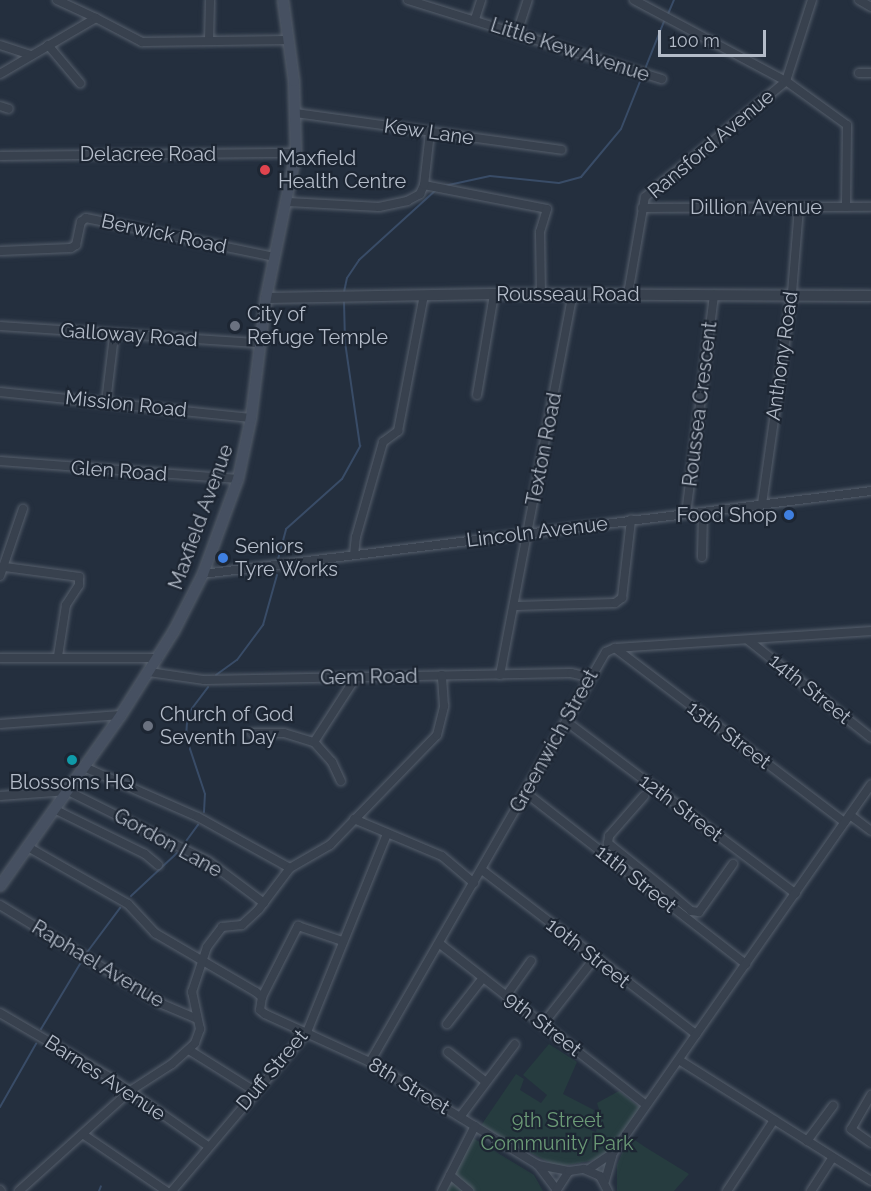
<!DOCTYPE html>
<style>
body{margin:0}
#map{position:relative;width:871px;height:1191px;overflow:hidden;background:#242f3e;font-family:Raleway,sans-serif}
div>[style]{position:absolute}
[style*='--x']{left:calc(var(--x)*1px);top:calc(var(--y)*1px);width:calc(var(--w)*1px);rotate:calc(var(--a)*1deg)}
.green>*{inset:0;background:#263c3f}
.stream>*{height:2px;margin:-1px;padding:0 1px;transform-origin:1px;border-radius:1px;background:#394c67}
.roads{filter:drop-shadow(0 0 2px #565f6c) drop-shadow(0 0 2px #565f6c)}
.minor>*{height:8px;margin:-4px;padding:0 4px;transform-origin:4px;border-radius:4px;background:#38414e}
.tertiary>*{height:10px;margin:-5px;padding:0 5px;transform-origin:5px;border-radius:5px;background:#38414e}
.secondary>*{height:10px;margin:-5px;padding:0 5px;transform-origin:5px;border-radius:5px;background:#465061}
.dots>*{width:16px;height:16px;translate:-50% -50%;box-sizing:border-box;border:3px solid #1d2633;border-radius:50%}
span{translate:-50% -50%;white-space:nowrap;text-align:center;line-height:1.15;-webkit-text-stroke:4.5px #1d2633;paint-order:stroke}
.street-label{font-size:20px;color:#b4bcc9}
.poi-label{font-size:20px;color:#b4bcc9}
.left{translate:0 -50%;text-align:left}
.right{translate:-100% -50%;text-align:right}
.park-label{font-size:20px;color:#6b9a76}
.scale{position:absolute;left:658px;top:30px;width:108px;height:27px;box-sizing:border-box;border:3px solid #b4bcc9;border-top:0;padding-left:8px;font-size:18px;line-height:21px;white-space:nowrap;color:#b4bcc9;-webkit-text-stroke:4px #1d2633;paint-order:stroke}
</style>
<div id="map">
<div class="green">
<div style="clip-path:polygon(549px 1044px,577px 1062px,563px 1094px,594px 1110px,590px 1130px,596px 1132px,600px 1113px,597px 1103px,619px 1091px,643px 1110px,615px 1147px,600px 1159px,558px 1167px,480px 1127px,516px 1074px,524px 1079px,520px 1090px,541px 1103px,547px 1095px,523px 1075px)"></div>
<div style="clip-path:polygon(629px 1136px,645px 1147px,689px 1174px,674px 1191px,617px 1191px,617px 1165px)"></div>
<div style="clip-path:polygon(473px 1138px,534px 1175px,543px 1191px,442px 1191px)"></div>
</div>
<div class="stream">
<div style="--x:668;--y:14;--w:15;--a:-67"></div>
<div style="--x:444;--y:186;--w:47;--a:-12.3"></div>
<div style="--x:490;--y:176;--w:69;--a:5.8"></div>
<div style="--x:559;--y:183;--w:23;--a:-15"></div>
<div style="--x:581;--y:177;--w:62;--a:-50.2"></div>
<div style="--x:621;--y:129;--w:118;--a:-68.2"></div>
<div style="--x:344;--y:292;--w:14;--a:-78"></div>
<div style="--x:347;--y:278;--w:22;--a:-56"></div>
<div style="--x:359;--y:260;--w:104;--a:-42.3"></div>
<div style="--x:277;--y:563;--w:35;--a:-75"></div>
<div style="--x:286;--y:529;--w:75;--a:-41.8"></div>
<div style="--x:342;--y:479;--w:38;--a:-61"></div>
<div style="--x:360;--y:446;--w:105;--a:-98.2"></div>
<div style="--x:345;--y:342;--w:41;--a:-91.4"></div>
<div style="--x:216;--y:675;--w:26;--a:-36"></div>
<div style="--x:237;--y:660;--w:44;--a:-53.4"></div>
<div style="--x:263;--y:625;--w:52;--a:-74.4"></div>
<div style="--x:204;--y:812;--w:18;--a:-87"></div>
<div style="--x:205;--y:794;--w:60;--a:-108.4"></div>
<div style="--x:186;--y:737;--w:16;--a:-86"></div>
<div style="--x:187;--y:721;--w:10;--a:-73"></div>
<div style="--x:190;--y:711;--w:30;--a:-53"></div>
<div style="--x:184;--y:844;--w:24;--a:-54"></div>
<div style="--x:131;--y:896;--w:63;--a:-43.1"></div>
<div style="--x:88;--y:951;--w:54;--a:-53.3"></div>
<div style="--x:41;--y:1029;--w:76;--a:-59"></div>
<div style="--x:0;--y:1107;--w:73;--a:-60.3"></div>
<div style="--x:99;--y:1191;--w:5;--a:-68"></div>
</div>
<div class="roads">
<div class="minor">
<div style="--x:57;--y:0;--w:43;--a:24.8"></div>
<div style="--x:408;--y:0;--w:266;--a:17.3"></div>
<div style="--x:634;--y:0;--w:172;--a:28.1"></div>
<div style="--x:786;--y:81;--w:75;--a:35.8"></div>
<div style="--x:847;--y:125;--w:82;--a:90.7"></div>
<div style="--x:859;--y:0;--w:14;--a:30"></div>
<div style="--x:475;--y:19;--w:20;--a:-72"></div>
<div style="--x:517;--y:33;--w:35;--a:-72"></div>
<div style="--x:209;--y:41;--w:41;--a:-88.6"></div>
<div style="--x:0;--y:45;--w:33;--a:18"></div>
<div style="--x:48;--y:45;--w:50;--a:49.9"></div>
<div style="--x:859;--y:73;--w:12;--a:0"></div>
<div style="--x:0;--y:74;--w:111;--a:-30.3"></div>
<div style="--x:96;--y:18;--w:52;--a:27.6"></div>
<div style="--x:142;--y:42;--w:147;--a:-0.8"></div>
<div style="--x:0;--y:106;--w:9;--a:18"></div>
<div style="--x:296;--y:113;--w:268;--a:7.9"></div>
<div style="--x:0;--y:156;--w:296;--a:-0.6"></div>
<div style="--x:424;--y:185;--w:125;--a:11"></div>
<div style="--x:547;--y:209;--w:24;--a:107"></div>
<div style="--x:540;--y:232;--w:62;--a:89.1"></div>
<div style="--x:288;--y:202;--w:91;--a:3.1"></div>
<div style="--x:379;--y:207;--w:29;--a:-12"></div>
<div style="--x:407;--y:201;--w:15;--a:-28"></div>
<div style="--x:420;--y:194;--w:10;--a:-66"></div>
<div style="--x:424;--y:185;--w:53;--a:-83.5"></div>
<div style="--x:642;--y:208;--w:229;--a:-0.3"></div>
<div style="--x:0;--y:251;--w:71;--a:-2.4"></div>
<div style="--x:71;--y:248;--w:6;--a:-31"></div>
<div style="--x:76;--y:245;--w:24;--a:-78"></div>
<div style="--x:81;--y:222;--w:6;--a:-39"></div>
<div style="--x:86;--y:218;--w:193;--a:11.7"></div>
<div style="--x:628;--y:294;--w:98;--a:-80.1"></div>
<div style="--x:645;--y:197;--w:183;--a:-39.4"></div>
<div style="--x:786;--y:81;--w:85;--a:-72.2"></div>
<div style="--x:0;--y:326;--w:260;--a:3.8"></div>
<div style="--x:0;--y:392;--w:252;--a:5.9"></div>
<div style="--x:477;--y:395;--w:102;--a:-80.4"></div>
<div style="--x:106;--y:402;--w:66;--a:-83.1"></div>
<div style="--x:0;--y:461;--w:239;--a:4.3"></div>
<div style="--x:762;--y:504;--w:213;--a:-81.9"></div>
<div style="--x:792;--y:293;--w:86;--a:-85.3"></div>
<div style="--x:686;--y:514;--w:221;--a:-82.7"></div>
<div style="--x:354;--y:555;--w:18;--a:-84"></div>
<div style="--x:356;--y:537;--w:99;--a:-74.1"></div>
<div style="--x:383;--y:442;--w:19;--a:-36"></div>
<div style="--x:398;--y:431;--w:138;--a:-79.2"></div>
<div style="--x:702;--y:557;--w:45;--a:-88.7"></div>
<div style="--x:5;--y:567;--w:75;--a:7.7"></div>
<div style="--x:79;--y:577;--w:8;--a:90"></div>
<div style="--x:79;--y:585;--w:24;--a:123"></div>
<div style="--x:66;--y:605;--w:52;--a:98.9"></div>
<div style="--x:203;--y:574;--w:673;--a:-7.08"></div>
<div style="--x:0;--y:576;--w:71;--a:-71.1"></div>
<div style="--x:516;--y:606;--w:99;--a:-1.7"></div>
<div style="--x:615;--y:603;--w:9;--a:-36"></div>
<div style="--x:622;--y:598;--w:79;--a:-83.4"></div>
<div style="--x:748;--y:640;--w:157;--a:38.5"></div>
<div style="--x:615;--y:648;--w:288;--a:37.2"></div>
<div style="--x:0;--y:658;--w:158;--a:0"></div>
<div style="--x:149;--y:672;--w:56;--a:8.3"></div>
<div style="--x:204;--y:680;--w:367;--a:-1.1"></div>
<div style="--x:571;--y:673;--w:17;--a:13"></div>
<div style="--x:500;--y:675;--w:388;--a:-79.2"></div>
<div style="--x:567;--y:722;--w:286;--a:36.9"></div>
<div style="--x:0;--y:724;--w:121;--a:-4.3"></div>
<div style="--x:252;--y:733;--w:32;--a:0"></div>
<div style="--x:284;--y:733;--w:31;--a:17"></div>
<div style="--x:314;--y:742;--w:27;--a:48"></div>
<div style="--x:332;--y:762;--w:21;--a:65"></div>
<div style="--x:314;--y:742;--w:77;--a:-57.1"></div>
<div style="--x:84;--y:767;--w:124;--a:23.7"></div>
<div style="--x:198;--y:817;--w:105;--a:29"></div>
<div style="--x:290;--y:868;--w:46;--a:-29.9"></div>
<div style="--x:330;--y:845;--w:153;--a:-45.8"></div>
<div style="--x:437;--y:735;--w:30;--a:-76"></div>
<div style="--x:444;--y:706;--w:31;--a:-94"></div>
<div style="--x:526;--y:793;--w:279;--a:37.9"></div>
<div style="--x:0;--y:796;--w:68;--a:-4.2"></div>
<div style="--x:68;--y:791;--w:157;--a:26.6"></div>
<div style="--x:208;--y:861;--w:70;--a:36.9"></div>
<div style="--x:644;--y:796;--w:53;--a:131.2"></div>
<div style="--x:609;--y:836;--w:7;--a:98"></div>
<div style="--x:608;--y:843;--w:81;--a:39"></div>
<div style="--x:671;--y:894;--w:10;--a:127"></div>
<div style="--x:56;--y:810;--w:99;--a:26.3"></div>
<div style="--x:145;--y:854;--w:17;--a:40"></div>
<div style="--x:850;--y:815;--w:26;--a:37"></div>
<div style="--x:354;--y:819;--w:95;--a:22.8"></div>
<div style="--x:442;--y:856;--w:42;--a:40.2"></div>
<div style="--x:28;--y:847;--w:115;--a:29.7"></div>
<div style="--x:128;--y:904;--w:40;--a:47"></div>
<div style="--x:155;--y:933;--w:117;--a:30.3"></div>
<div style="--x:256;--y:992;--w:8;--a:40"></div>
<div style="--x:262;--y:997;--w:13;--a:99"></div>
<div style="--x:260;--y:1010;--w:6;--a:39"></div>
<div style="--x:265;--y:1014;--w:115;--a:24.6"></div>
<div style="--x:370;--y:1062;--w:197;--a:31.5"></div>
<div style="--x:538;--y:1165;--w:30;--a:53"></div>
<div style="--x:482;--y:870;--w:270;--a:37.5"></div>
<div style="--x:671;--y:894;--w:26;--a:40"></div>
<div style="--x:691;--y:911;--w:8;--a:7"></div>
<div style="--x:699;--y:912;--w:59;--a:-54.7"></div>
<div style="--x:0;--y:905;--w:190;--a:31.4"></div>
<div style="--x:162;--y:1004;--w:38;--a:23"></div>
<div style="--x:440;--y:944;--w:261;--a:38"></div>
<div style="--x:506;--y:996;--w:43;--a:-54.5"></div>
<div style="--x:262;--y:997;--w:80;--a:-63.1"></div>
<div style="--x:298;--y:926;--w:46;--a:18.8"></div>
<div style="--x:0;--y:1013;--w:126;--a:30.4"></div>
<div style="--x:109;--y:1077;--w:121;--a:34.9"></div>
<div style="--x:447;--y:1024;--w:58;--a:-52"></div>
<div style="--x:543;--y:1024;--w:83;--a:-51.9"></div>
<div style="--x:189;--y:1050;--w:79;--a:32.1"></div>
<div style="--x:448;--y:1052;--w:48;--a:38.3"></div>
<div style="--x:679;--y:1060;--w:227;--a:32.2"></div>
<div style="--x:370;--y:1062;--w:473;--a:-60.1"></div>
<div style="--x:606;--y:652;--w:10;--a:-24"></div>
<div style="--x:615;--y:648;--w:257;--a:-3.8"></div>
<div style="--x:871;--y:1095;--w:39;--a:120"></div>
<div style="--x:851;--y:1129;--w:24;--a:35"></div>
<div style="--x:460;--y:1117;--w:91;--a:-53"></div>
<div style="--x:84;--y:1135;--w:99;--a:34.3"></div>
<div style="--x:807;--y:1141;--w:44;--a:-53.4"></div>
<div style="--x:538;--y:1165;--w:32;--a:11"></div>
<div style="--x:589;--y:1169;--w:29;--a:-34"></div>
<div style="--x:613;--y:1153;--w:450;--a:-55"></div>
<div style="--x:450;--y:1175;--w:25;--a:40"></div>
<div style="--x:605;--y:1181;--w:26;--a:-74"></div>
<div style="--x:0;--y:1190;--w:1;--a:45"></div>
<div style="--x:19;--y:1191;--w:149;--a:-42"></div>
<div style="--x:130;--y:1091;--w:50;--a:-32.7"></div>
<div style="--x:172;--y:1064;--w:31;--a:-42"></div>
<div style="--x:195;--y:1043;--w:15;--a:-70"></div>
<div style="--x:200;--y:1029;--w:38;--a:-102"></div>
<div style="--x:192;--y:992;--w:47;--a:-71.6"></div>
<div style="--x:207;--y:947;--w:25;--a:-53"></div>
<div style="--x:222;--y:927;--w:20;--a:-6"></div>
<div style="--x:242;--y:925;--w:23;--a:-43"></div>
<div style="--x:259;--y:909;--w:51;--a:-52.9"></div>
<div style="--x:172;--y:1191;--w:209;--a:-49.7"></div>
<div style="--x:307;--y:1032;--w:214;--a:-68"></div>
<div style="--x:442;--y:1191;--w:73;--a:-63.1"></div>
<div style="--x:556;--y:1191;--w:24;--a:-57"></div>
<div style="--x:569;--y:1171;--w:15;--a:-8"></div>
<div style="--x:584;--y:1169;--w:17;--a:24"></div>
<div style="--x:600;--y:1176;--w:17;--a:62"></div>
<div style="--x:727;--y:1191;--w:85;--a:-56.5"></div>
<div style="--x:811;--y:1191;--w:40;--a:-57.1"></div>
</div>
<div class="tertiary">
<div style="--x:266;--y:298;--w:228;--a:-1"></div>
<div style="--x:494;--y:294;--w:377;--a:0.3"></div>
</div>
<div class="secondary">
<div style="--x:0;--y:886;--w:209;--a:-54.7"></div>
<div style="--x:121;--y:715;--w:99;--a:-57.8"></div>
<div style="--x:174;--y:631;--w:64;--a:-63"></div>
<div style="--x:203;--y:574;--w:101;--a:-69.8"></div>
<div style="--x:238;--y:479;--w:62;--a:-78"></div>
<div style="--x:251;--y:418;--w:121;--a:-82.9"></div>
<div style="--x:266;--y:298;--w:148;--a:-78.3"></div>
<div style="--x:296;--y:153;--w:72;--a:-91.6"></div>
<div style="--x:294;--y:81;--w:82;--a:-97.7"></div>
</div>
</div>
<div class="dots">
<div style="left:265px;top:170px;background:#e0444e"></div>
<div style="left:235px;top:326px;background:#6b7280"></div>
<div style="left:789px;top:515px;background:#3f7fe0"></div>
<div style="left:223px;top:558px;background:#3f7fe0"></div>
<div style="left:148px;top:726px;background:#6b7280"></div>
<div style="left:72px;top:760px;background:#0f9aa8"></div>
</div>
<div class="street-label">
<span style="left:570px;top:50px;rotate:18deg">Little Kew Avenue</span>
<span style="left:429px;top:132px;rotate:8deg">Kew Lane</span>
<span style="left:711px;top:144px;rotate:-40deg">Ransford Avenue</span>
<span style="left:148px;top:154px">Delacree Road</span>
<span style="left:756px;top:207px">Dillion Avenue</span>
<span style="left:164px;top:234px;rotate:12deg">Berwick Road</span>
<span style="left:568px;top:294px">Rousseau Road</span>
<span style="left:129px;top:335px;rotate:4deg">Galloway Road</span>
<span style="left:782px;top:356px;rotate:-82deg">Anthony Road</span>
<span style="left:126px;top:404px;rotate:6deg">Mission Road</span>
<span style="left:700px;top:404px;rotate:-83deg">Roussea Crescent</span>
<span style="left:544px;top:449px;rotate:-79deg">Texton Road</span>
<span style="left:119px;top:471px;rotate:4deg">Glen Road</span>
<span style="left:201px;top:517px;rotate:-70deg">Maxfield Avenue</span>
<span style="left:537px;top:532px;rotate:-7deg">Lincoln Avenue</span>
<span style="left:369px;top:677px;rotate:-1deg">Gem Road</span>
<span style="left:810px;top:689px;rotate:39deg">14th Street</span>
<span style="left:729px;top:735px;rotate:37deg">13th Street</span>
<span style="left:554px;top:741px;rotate:-61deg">Greenwich Street</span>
<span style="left:681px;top:808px;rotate:37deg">12th Street</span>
<span style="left:168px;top:843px;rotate:29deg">Gordon Lane</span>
<span style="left:636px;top:879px;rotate:38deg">11th Street</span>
<span style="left:588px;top:953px;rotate:38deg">10th Street</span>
<span style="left:98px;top:964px;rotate:31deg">Raphael Avenue</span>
<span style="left:543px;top:1024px;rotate:38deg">9th Street</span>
<span style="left:272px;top:1070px;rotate:-50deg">Duff Street</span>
<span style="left:105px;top:1078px;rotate:33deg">Barnes Avenue</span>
<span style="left:409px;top:1086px;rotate:31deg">8th Street</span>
</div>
<div class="poi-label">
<span class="left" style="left:278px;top:170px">Maxfield<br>Health Centre</span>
<span class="left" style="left:247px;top:326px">City of<br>Refuge Temple</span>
<span class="right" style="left:777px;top:515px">Food Shop</span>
<span class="left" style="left:235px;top:558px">Seniors<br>Tyre Works</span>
<span class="left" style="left:160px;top:726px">Church of God<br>Seventh Day</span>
<span style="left:72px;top:782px">Blossoms HQ</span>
</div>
<div class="park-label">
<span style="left:557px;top:1132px">9th Street<br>Community Park</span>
</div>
<div class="scale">100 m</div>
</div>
